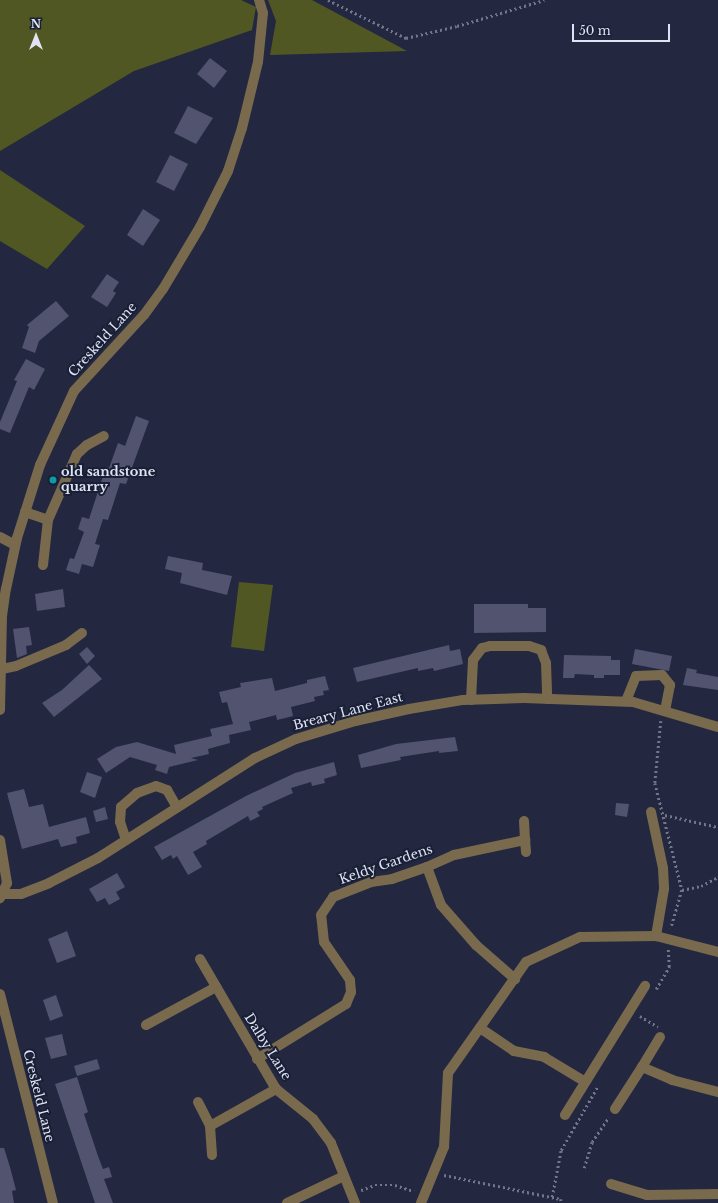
<!DOCTYPE html>
<style>
body{margin:0}
#map{position:relative;width:718px;height:1203px;overflow:hidden;background:#232840;font-family:"Libre Baskerville",serif}
div>[style]{position:absolute}
[style*='--x']{left:calc(var(--x)*1px);top:calc(var(--y)*1px);width:calc(var(--w)*1px);rotate:calc(var(--a)*1deg)}
.green>*{inset:0;background:#515723}
.building>*{inset:0;background:#51536f}
.path>*{height:2.5px;margin-top:-1.25px;transform-origin:0;background:repeating-linear-gradient(90deg,#71768a 0 2px,transparent 0 5px)}
.minor>*{height:10px;margin:-5px;padding:0 5px;transform-origin:5px;border-radius:5px;background:#796a4d}
.dots>*{width:11px;height:11px;translate:-50% -50%;box-sizing:border-box;border:2px solid #191f35;border-radius:50%}
span{translate:-50% -50%;white-space:nowrap;text-align:center;line-height:1.15;-webkit-text-stroke:4px #191f35;paint-order:stroke}
.street-label{font-size:13px;color:#dfe3f3}
.poi-label{font-size:13px;color:#dfe3f3;font-weight:700}
.left{translate:0 -50%;text-align:left}
.north{position:absolute;left:16px;top:16px;width:40px;height:40px;-webkit-text-stroke:3px #191f35;paint-order:stroke;rotate:0deg;font-size:11px;font-weight:700;line-height:16px;text-align:center;color:#dfe3f3}
.north::after{content:'';display:block;margin:auto;width:14px;height:18px;background:#dfe3f3;clip-path:polygon(50% 0,100% 100%,50% 72%,0 100%)}
.scale{position:absolute;left:572px;top:24px;width:98px;height:18px;box-sizing:border-box;border:2px solid #dfe3f3;border-top:0;padding-left:5px;font-size:12px;line-height:14px;white-space:nowrap;color:#dfe3f3;-webkit-text-stroke:3px #191f35;paint-order:stroke}
</style>
<div id="map">
<div class="green">
<div style="clip-path:polygon(0 0,241px 0,256px 7px,252px 30px,134px 71px,0 151px)"></div>
<div style="clip-path:polygon(268px 0,312px 0,407px 51px,270px 55px,276px 21px)"></div>
<div style="clip-path:polygon(0 170px,85px 226px,47px 269px,0 241px)"></div>
<div style="clip-path:polygon(239px 582px,273px 585px,264px 651px,231px 647px)"></div>
</div>
<div class="building">
<div style="clip-path:polygon(210px 58px,227px 71px,214px 88px,197px 74px)"></div>
<div style="clip-path:polygon(188px 106px,213px 118px,196px 144px,174px 133px)"></div>
<div style="clip-path:polygon(170px 155px,188px 164px,174px 191px,156px 182px)"></div>
<div style="clip-path:polygon(143px 209px,160px 220px,143px 246px,127px 235px)"></div>
<div style="clip-path:polygon(107px 274px,119px 282px,113px 291px,116px 293px,107px 307px,91px 297px)"></div>
<div style="clip-path:polygon(56px 301px,69px 316px,39px 341px,35px 353px,22px 348px,29px 327px,27px 325px)"></div>
<div style="clip-path:polygon(26px 359px,45px 369px,34px 390px,29px 387px,10px 433px,0 429px,0 422px,17px 381px,14px 380px)"></div>
<div style="clip-path:polygon(136px 416px,149px 421px,126px 484px,120px 483px,108px 520px,103px 519px,95px 544px,100px 545px,93px 567px,82px 564px,79px 574px,66px 570px,70px 558px,74px 559px,84px 532px,78px 529px,82px 517px,89px 519px,106px 467px,109px 468px,118px 443px,125px 446px)"></div>
<div style="clip-path:polygon(168px 556px,203px 563px,202px 570px,232px 576px,227px 595px,180px 583px,182px 573px,165px 569px)"></div>
<div style="clip-path:polygon(63px 589px,65px 607px,37px 611px,35px 594px)"></div>
<div style="clip-path:polygon(474px 604px,528px 604px,528px 608px,546px 608px,546px 632px,474px 633px)"></div>
<div style="clip-path:polygon(29px 627px,32px 645px,26px 646px,27px 654px,17px 658px,13px 629px)"></div>
<div style="clip-path:polygon(449px 645px,450px 651px,460px 649px,463px 664px,434px 671px,433px 668px,418px 671px,418px 668px,357px 682px,353px 668px)"></div>
<div style="clip-path:polygon(87px 647px,95px 656px,87px 664px,79px 654px)"></div>
<div style="clip-path:polygon(635px 649px,672px 656px,669px 671px,632px 664px)"></div>
<div style="clip-path:polygon(564px 655px,611px 656px,611px 660px,620px 660px,620px 675px,604px 675px,604px 678px,594px 678px,594px 675px,575px 674px,574px 678px,563px 678px)"></div>
<div style="clip-path:polygon(89px 665px,102px 679px,54px 717px,42px 703px,62px 690px)"></div>
<div style="clip-path:polygon(687px 668px,697px 670px,696px 673px,718px 677px,718px 690px,683px 685px)"></div>
<div style="clip-path:polygon(325px 676px,329px 690px,323px 691px,324px 695px,314px 697px,315px 701px,291px 707px,293px 716px,277px 720px,276px 715px,249px 722px,251px 730px,229px 735px,230px 743px,208px 749px,209px 754px,191px 758px,198px 760px,169px 767px,167px 774px,155px 770px,157px 765px,130px 757px,106px 773px,97px 759px,116px 747px,137px 742px,176px 754px,174px 745px,212px 736px,210px 729px,233px 724px,227px 702px,222px 703px,219px 692px,241px 687px,240px 683px,272px 678px,275px 691px,307px 683px,307px 680px)"></div>
<div style="clip-path:polygon(455px 737px,458px 751px,439px 753px,439px 751px,400px 757px,401px 760px,361px 768px,358px 755px,396px 744px)"></div>
<div style="clip-path:polygon(334px 762px,337px 775px,324px 779px,325px 783px,312px 786px,311px 782px,291px 788px,293px 793px,262px 807px,263px 809px,257px 812px,260px 816px,250px 821px,248px 816px,206px 841px,207px 844px,193px 852px,202px 867px,188px 875px,177px 856px,173px 859px,171px 855px,162px 860px,154px 847px,246px 796px,295px 773px)"></div>
<div style="clip-path:polygon(87px 772px,102px 777px,95px 798px,80px 792px)"></div>
<div style="clip-path:polygon(24px 789px,29px 807px,43px 804px,49px 827px,86px 817px,90px 833px,76px 837px,77px 843px,61px 847px,58px 839px,22px 849px,7px 793px)"></div>
<div style="clip-path:polygon(616px 803px,629px 804px,627px 817px,615px 815px)"></div>
<div style="clip-path:polygon(105px 807px,108px 819px,96px 822px,93px 811px)"></div>
<div style="clip-path:polygon(117px 873px,125px 887px,116px 892px,120px 899px,109px 905px,105px 898px,97px 902px,89px 889px)"></div>
<div style="clip-path:polygon(67px 931px,76px 956px,57px 963px,48px 939px)"></div>
<div style="clip-path:polygon(56px 995px,63px 1016px,50px 1021px,43px 1000px)"></div>
<div style="clip-path:polygon(62px 1034px,67px 1055px,51px 1059px,45px 1038px)"></div>
<div style="clip-path:polygon(97px 1059px,100px 1069px,77px 1076px,74px 1066px)"></div>
<div style="clip-path:polygon(77px 1077px,88px 1112px,84px 1114px,98px 1156px,103px 1169px,109px 1167px,112px 1177px,104px 1179px,113px 1203px,95px 1203px,55px 1084px)"></div>
<div style="clip-path:polygon(0 1148px,4px 1148px,10px 1167px,16px 1190px,12px 1191px,14px 1203px,0 1203px)"></div>
</div>
<div class="path">
<div style="--x:328;--y:0;--w:87;--a:26"></div>
<div style="--x:406;--y:38;--w:52;--a:-13.2"></div>
<div style="--x:457;--y:26;--w:91;--a:-16.6"></div>
<div style="--x:661;--y:721;--w:62;--a:95.5"></div>
<div style="--x:655;--y:783;--w:110;--a:75.8"></div>
<div style="--x:682;--y:890;--w:40;--a:106"></div>
<div style="--x:665;--y:815;--w:54;--a:12.8"></div>
<div style="--x:682;--y:890;--w:19;--a:-12"></div>
<div style="--x:701;--y:886;--w:19;--a:-28"></div>
<div style="--x:656;--y:989;--w:26;--a:-59"></div>
<div style="--x:669;--y:967;--w:18;--a:-93"></div>
<div style="--x:640;--y:1016;--w:21;--a:31"></div>
<div style="--x:584;--y:1168;--w:27;--a:-73"></div>
<div style="--x:592;--y:1142;--w:30;--a:-56"></div>
<div style="--x:444;--y:1175;--w:119;--a:11.6"></div>
<div style="--x:561;--y:1199;--w:4;--a:90"></div>
<div style="--x:361;--y:1190;--w:15;--a:-20"></div>
<div style="--x:375;--y:1185;--w:20;--a:0"></div>
<div style="--x:395;--y:1185;--w:20;--a:18"></div>
<div style="--x:552;--y:1197;--w:48;--a:-79.2"></div>
<div style="--x:561;--y:1150;--w:74;--a:-60"></div>
</div>
<div class="minor">
<div style="--x:25;--y:512;--w:24;--a:19"></div>
<div style="--x:0;--y:537;--w:17;--a:28"></div>
<div style="--x:43;--y:565;--w:45;--a:-83.7"></div>
<div style="--x:48;--y:520;--w:72;--a:-66.3"></div>
<div style="--x:77;--y:454;--w:13;--a:-42"></div>
<div style="--x:87;--y:445;--w:19;--a:-28"></div>
<div style="--x:2;--y:669;--w:14;--a:-12"></div>
<div style="--x:16;--y:666;--w:54;--a:-22.8"></div>
<div style="--x:66;--y:645;--w:20;--a:-37"></div>
<div style="--x:471;--y:700;--w:40;--a:-87.1"></div>
<div style="--x:473;--y:660;--w:15;--a:-53"></div>
<div style="--x:482;--y:648;--w:8;--a:-14"></div>
<div style="--x:490;--y:646;--w:39;--a:0"></div>
<div style="--x:529;--y:646;--w:13;--a:18"></div>
<div style="--x:541;--y:650;--w:14;--a:69"></div>
<div style="--x:546;--y:663;--w:36;--a:88"></div>
<div style="--x:626;--y:701;--w:27;--a:-68"></div>
<div style="--x:636;--y:676;--w:26;--a:-2"></div>
<div style="--x:662;--y:675;--w:13;--a:51"></div>
<div style="--x:670;--y:685;--w:26;--a:101"></div>
<div style="--x:0;--y:710;--w:94;--a:-88.8"></div>
<div style="--x:2;--y:616;--w:27;--a:-82"></div>
<div style="--x:6;--y:589;--w:52;--a:-77.8"></div>
<div style="--x:17;--y:538;--w:77;--a:-72.5"></div>
<div style="--x:40;--y:465;--w:81;--a:-65.3"></div>
<div style="--x:74;--y:391;--w:103;--a:-47.4"></div>
<div style="--x:144;--y:315;--w:32;--a:-54"></div>
<div style="--x:163;--y:289;--w:72;--a:-59.2"></div>
<div style="--x:200;--y:227;--w:63;--a:-63.4"></div>
<div style="--x:228;--y:171;--w:45;--a:-72"></div>
<div style="--x:242;--y:128;--w:68;--a:-76.4"></div>
<div style="--x:258;--y:62;--w:49;--a:-84.2"></div>
<div style="--x:263;--y:13;--w:14;--a:-107"></div>
<div style="--x:651;--y:812;--w:57;--a:77.9"></div>
<div style="--x:663;--y:868;--w:21;--a:87"></div>
<div style="--x:664;--y:889;--w:48;--a:99.7"></div>
<div style="--x:0;--y:840;--w:44;--a:80.8"></div>
<div style="--x:7;--y:883;--w:17;--a:115"></div>
<div style="--x:126;--y:840;--w:19;--a:-108"></div>
<div style="--x:120;--y:822;--w:15;--a:-86"></div>
<div style="--x:121;--y:807;--w:21;--a:-41"></div>
<div style="--x:137;--y:793;--w:20;--a:-20"></div>
<div style="--x:156;--y:786;--w:12;--a:20"></div>
<div style="--x:167;--y:790;--w:20;--a:60"></div>
<div style="--x:525;--y:840;--w:12;--a:85"></div>
<div style="--x:427;--y:867;--w:40;--a:69.8"></div>
<div style="--x:441;--y:905;--w:53;--a:48.8"></div>
<div style="--x:476;--y:945;--w:52;--a:41.1"></div>
<div style="--x:3;--y:894;--w:18;--a:0"></div>
<div style="--x:21;--y:894;--w:30;--a:-21"></div>
<div style="--x:49;--y:883;--w:55;--a:-27"></div>
<div style="--x:98;--y:858;--w:186;--a:-32.5"></div>
<div style="--x:255;--y:758;--w:45;--a:-24.9"></div>
<div style="--x:296;--y:739;--w:62;--a:-17"></div>
<div style="--x:355;--y:721;--w:55;--a:-12.5"></div>
<div style="--x:409;--y:709;--w:55;--a:-9.5"></div>
<div style="--x:463;--y:700;--w:61;--a:-1.9"></div>
<div style="--x:524;--y:698;--w:109;--a:2.1"></div>
<div style="--x:633;--y:702;--w:89;--a:16.4"></div>
<div style="--x:200;--y:959;--w:151;--a:59.7"></div>
<div style="--x:276;--y:1089;--w:48;--a:39"></div>
<div style="--x:313;--y:1119;--w:30;--a:53"></div>
<div style="--x:331;--y:1143;--w:65;--a:68.2"></div>
<div style="--x:0;--y:994;--w:216;--a:75.8"></div>
<div style="--x:146;--y:1025;--w:80;--a:-28.5"></div>
<div style="--x:480;--y:1028;--w:41;--a:34.1"></div>
<div style="--x:514;--y:1051;--w:31;--a:11"></div>
<div style="--x:544;--y:1057;--w:47;--a:31"></div>
<div style="--x:257;--y:1059;--w:105;--a:-31.7"></div>
<div style="--x:346;--y:1004;--w:13;--a:-67"></div>
<div style="--x:351;--y:992;--w:12;--a:-95"></div>
<div style="--x:350;--y:980;--w:46;--a:-124.4"></div>
<div style="--x:324;--y:942;--w:27;--a:-96"></div>
<div style="--x:321;--y:915;--w:22;--a:-56"></div>
<div style="--x:333;--y:897;--w:41;--a:-21.5"></div>
<div style="--x:371;--y:882;--w:21;--a:-8"></div>
<div style="--x:392;--y:879;--w:37;--a:-19"></div>
<div style="--x:427;--y:867;--w:30;--a:-24"></div>
<div style="--x:454;--y:855;--w:73;--a:-11.9"></div>
<div style="--x:525;--y:840;--w:19;--a:-93"></div>
<div style="--x:642;--y:1067;--w:35;--a:-59"></div>
<div style="--x:198;--y:1102;--w:27;--a:63"></div>
<div style="--x:210;--y:1126;--w:76;--a:-29.3"></div>
<div style="--x:615;--y:1109;--w:50;--a:-57.3"></div>
<div style="--x:642;--y:1067;--w:33;--a:23"></div>
<div style="--x:672;--y:1080;--w:48;--a:14.6"></div>
<div style="--x:565;--y:1115;--w:152;--a:-58.2"></div>
<div style="--x:210;--y:1126;--w:29;--a:86"></div>
<div style="--x:611;--y:1184;--w:38;--a:17"></div>
<div style="--x:647;--y:1195;--w:71;--a:-0.8"></div>
<div style="--x:287;--y:1203;--w:63;--a:-25.3"></div>
<div style="--x:421;--y:1203;--w:61;--a:-67.7"></div>
<div style="--x:444;--y:1147;--w:74;--a:-86.9"></div>
<div style="--x:448;--y:1073;--w:136;--a:-54.9"></div>
<div style="--x:526;--y:962;--w:60;--a:-24.8"></div>
<div style="--x:580;--y:937;--w:76;--a:-0.8"></div>
<div style="--x:656;--y:936;--w:64;--a:14.5"></div>
</div>
<div class="dots">
<div style="left:53px;top:480px;background:#0f9aa8"></div>
</div>
<div class="street-label">
<span style="left:103px;top:340px;rotate:-48deg">Creskeld Lane</span>
<span style="left:348px;top:712px;rotate:-15deg">Breary Lane East</span>
<span style="left:386px;top:865px;rotate:-19deg">Keldy Gardens</span>
<span style="left:267px;top:1047px;rotate:58deg">Dalby Lane</span>
<span style="left:38px;top:1096px;rotate:76deg">Creskeld Lane</span>
</div>
<div class="poi-label">
<span class="left" style="left:61px;top:480px">old sandstone<br>quarry</span>
</div>
<div class="north">N</div>
<div class="scale">50 m</div>
</div>
